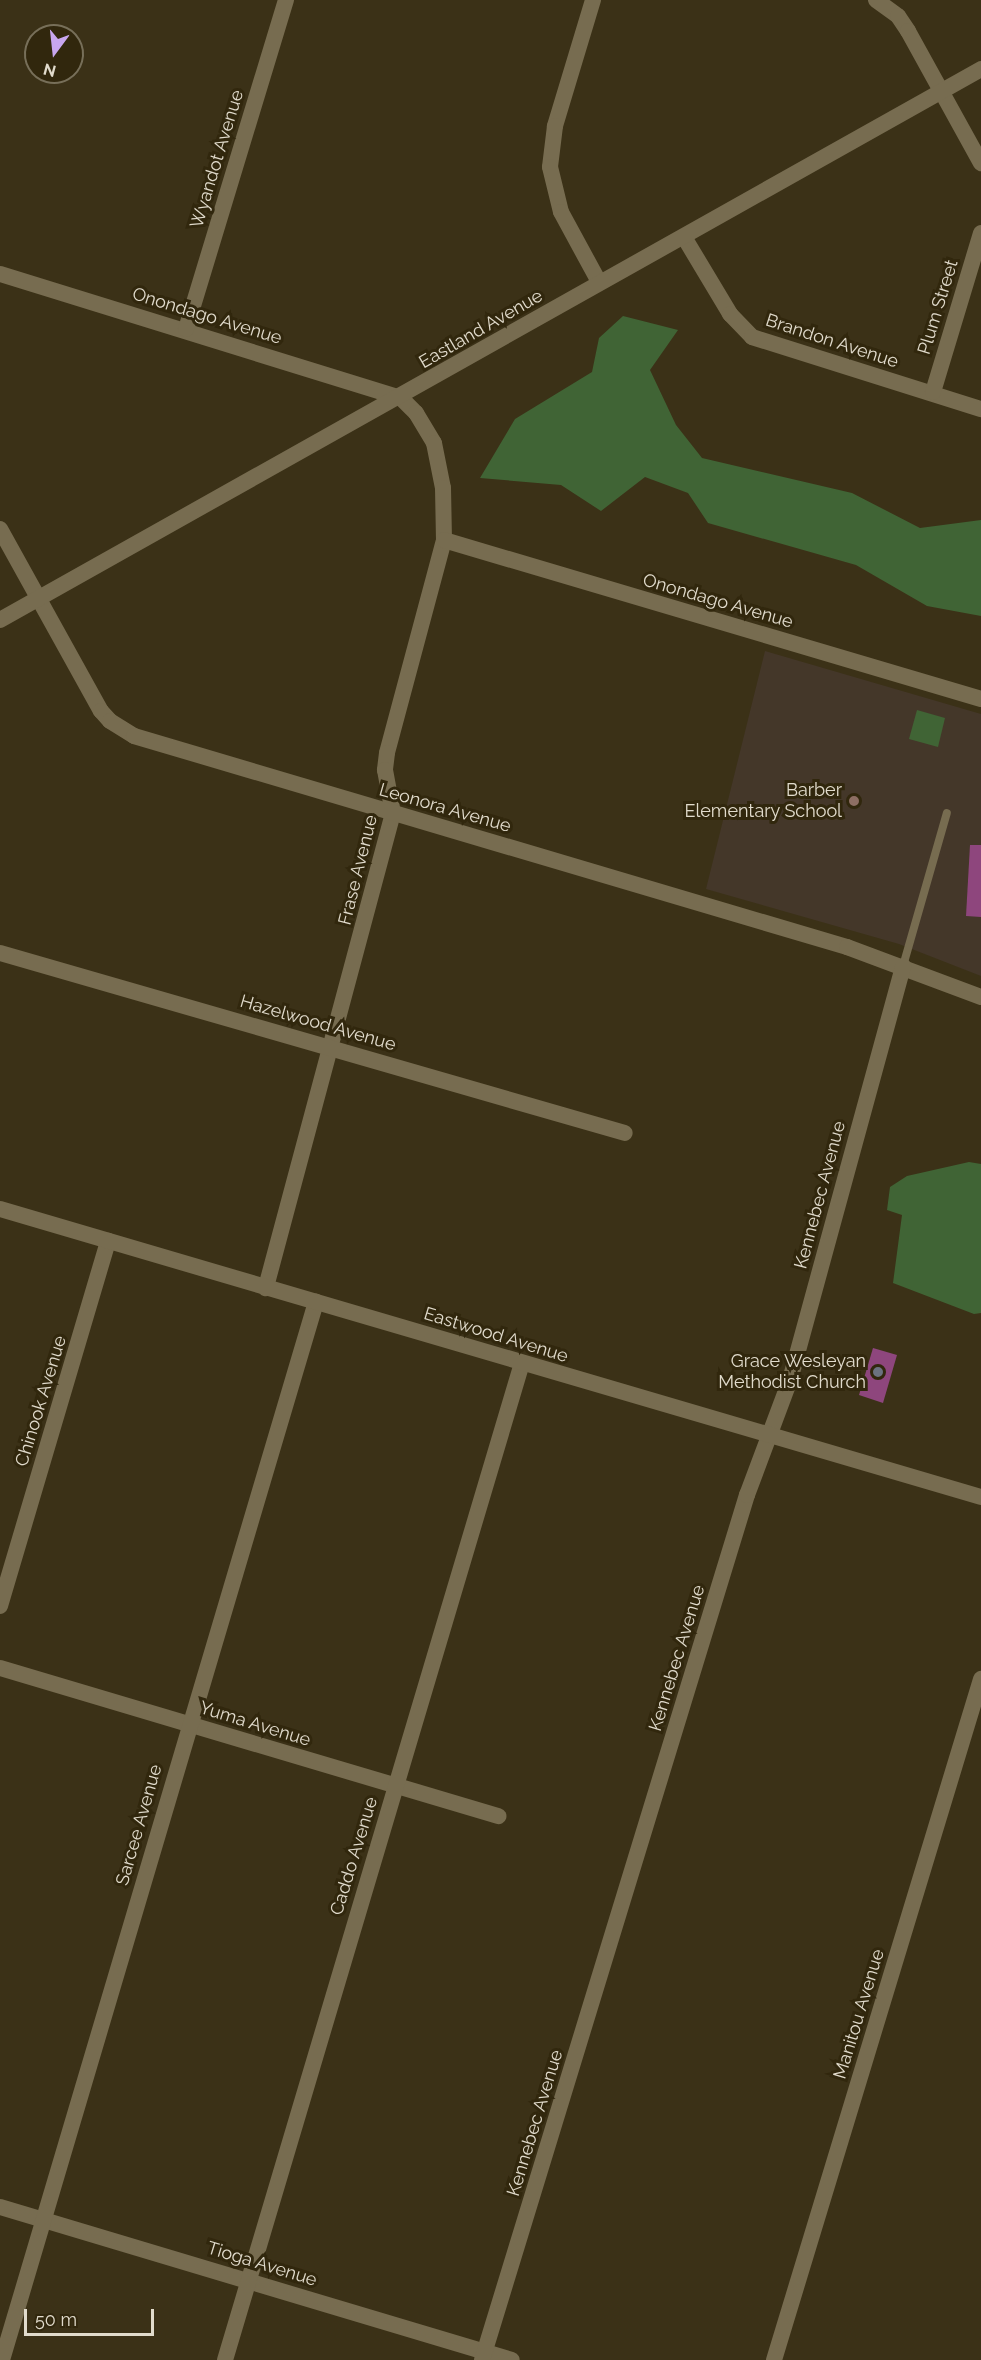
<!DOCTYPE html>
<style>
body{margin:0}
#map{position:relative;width:981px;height:2360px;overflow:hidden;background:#3b3117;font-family:Raleway,sans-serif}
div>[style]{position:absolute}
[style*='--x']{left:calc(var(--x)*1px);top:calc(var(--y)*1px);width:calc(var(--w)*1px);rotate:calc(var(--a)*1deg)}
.education>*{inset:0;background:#443729}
.green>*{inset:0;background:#406435}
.building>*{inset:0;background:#8e467d}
.service>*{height:8px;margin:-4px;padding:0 4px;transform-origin:4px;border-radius:4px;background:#776c50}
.minor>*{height:16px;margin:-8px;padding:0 8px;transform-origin:8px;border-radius:8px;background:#776c50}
.tertiary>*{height:16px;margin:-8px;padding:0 8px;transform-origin:8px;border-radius:8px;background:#776c50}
.dots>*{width:16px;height:16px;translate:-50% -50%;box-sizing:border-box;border:3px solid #31270d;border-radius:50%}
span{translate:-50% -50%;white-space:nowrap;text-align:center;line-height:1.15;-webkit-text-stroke:6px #31270d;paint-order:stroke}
.street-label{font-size:18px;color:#e1dbcc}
.poi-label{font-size:18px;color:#e1dbcc}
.right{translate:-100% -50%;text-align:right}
.north{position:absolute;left:24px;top:24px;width:60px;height:60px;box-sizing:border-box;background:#31270d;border:2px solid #776f59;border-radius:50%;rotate:195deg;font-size:16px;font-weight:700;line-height:24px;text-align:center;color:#e1dbcc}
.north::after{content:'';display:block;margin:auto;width:21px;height:27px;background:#c8a6ef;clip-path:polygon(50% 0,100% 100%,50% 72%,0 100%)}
.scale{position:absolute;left:24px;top:2309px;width:130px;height:27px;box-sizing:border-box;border:3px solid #e1dbcc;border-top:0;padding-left:8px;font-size:18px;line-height:21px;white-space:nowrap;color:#e1dbcc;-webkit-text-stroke:4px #31270d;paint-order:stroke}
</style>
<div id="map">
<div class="education">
<div style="clip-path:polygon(765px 651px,981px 714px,981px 976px,899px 944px,706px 889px)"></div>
</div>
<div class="green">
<div style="clip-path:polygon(623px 316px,678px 330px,650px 370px,676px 425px,702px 458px,852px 493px,920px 528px,981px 520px,981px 616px,927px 606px,856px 565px,708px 523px,688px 493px,645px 477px,601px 511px,561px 485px,480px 478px,515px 419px,592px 372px,599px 338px)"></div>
<div style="clip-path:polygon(917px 710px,945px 718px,938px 747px,909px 739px)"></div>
<div style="clip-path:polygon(969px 1162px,981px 1164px,981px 1313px,974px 1314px,893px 1283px,902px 1215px,887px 1210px,890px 1187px,907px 1176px)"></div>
</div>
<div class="building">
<div style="clip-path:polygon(970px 845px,981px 845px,981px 917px,966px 916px)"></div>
<div style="clip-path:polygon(873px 1348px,897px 1355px,883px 1403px,859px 1395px)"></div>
</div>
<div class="service">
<div style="--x:903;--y:966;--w:159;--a:-74"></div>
</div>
<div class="minor">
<div style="--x:593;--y:0;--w:132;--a:106.8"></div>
<div style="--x:555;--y:126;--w:41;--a:97"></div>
<div style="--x:550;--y:167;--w:46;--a:76.3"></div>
<div style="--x:561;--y:212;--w:80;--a:61.5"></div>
<div style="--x:876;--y:0;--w:27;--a:36"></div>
<div style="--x:898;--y:16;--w:18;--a:56"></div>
<div style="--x:908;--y:31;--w:151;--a:61.1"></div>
<div style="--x:684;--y:237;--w:90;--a:59.1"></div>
<div style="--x:730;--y:314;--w:32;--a:46"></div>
<div style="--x:752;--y:337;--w:240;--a:17.5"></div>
<div style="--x:0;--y:274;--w:420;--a:17.2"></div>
<div style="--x:401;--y:398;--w:21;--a:45"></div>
<div style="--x:416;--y:413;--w:35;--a:59"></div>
<div style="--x:434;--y:443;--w:46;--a:78.7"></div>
<div style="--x:443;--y:488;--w:52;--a:88.9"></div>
<div style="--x:444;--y:540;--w:220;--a:105"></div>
<div style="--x:387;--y:753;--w:17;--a:97"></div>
<div style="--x:385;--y:770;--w:44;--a:79.5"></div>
<div style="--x:393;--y:813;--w:492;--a:105"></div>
<div style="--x:186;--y:329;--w:344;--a:-73.1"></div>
<div style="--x:933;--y:392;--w:166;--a:-73.2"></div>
<div style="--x:0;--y:529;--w:208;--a:61"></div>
<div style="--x:101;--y:711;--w:13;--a:48"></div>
<div style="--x:110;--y:721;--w:28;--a:32"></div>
<div style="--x:134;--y:736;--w:744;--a:16.49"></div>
<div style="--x:847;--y:947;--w:143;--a:20.5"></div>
<div style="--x:444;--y:540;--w:560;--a:16.49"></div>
<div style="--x:0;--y:953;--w:650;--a:16.07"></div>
<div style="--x:0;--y:1606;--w:381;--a:-73.5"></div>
<div style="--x:0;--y:1668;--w:520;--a:16.55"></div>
<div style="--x:0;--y:2207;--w:534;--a:16.64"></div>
<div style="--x:2;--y:2360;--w:1104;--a:-73.47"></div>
<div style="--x:225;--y:2360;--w:1040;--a:-73.41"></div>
<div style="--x:482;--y:2360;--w:905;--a:-72.97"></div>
<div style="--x:747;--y:1495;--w:123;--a:-69.5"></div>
<div style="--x:790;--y:1380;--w:429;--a:-74.7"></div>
<div style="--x:774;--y:2360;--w:712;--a:-73.09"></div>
</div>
<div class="tertiary">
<div style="--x:0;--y:620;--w:1125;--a:-29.32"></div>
<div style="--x:0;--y:1209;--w:1022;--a:16.36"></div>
</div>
<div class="dots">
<div style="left:854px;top:801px;background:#8d6e63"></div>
<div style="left:878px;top:1372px;background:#6b7280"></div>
</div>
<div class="street-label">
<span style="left:217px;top:159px;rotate:-73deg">Wyandot Avenue</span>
<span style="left:938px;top:307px;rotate:-73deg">Plum Street</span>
<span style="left:207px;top:316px;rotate:17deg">Onondago Avenue</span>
<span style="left:481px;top:329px;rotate:-30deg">Eastland Avenue</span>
<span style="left:832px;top:341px;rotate:18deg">Brandon Avenue</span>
<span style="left:718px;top:601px;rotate:16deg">Onondago Avenue</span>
<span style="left:445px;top:808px;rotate:16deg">Leonora Avenue</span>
<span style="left:358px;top:870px;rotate:-76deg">Frase Avenue</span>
<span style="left:318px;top:1023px;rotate:16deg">Hazelwood Avenue</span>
<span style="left:820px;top:1195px;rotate:-75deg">Kennebec Avenue</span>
<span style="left:496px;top:1335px;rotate:17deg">Eastwood Avenue</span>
<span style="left:41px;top:1401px;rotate:-73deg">Chinook Avenue</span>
<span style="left:677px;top:1658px;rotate:-73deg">Kennebec Avenue</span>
<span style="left:255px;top:1724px;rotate:17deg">Yuma Avenue</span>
<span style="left:139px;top:1825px;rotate:-74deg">Sarcee Avenue</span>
<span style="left:354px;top:1856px;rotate:-73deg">Caddo Avenue</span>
<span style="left:859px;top:2014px;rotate:-73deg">Manitou Avenue</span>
<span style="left:535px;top:2123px;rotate:-73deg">Kennebec Avenue</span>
<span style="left:262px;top:2264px;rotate:17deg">Tioga Avenue</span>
</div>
<div class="poi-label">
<span class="right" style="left:842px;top:801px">Barber<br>Elementary School</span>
<span class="right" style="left:866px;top:1372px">Grace Wesleyan<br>Methodist Church</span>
</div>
<div class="north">N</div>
<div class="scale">50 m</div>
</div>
